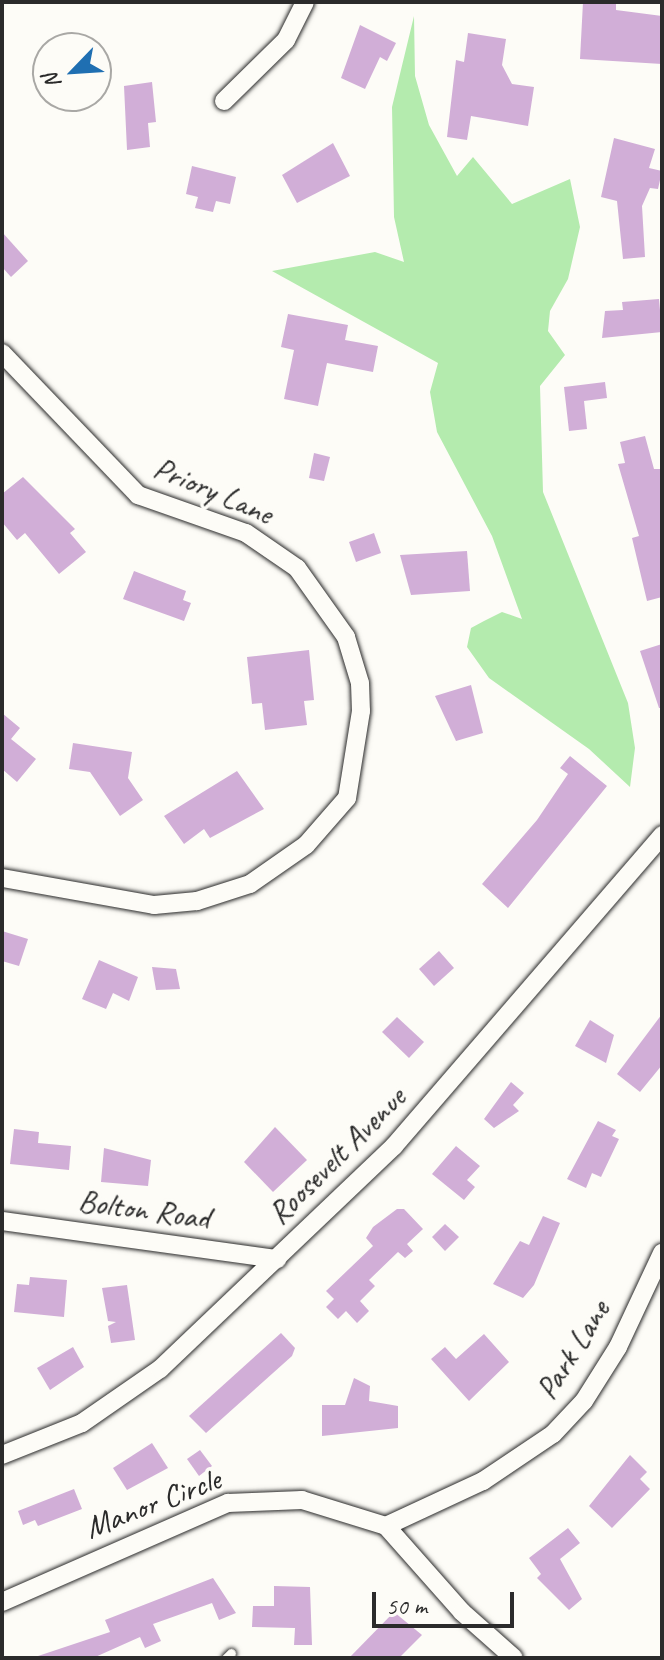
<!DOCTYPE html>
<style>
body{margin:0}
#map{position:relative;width:664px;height:1660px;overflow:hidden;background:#fdfcf7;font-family:Caveat,sans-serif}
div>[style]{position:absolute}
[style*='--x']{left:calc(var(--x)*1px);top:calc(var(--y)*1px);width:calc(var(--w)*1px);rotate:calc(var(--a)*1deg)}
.green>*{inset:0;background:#b4ebae}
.building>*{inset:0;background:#d1aed7}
.roads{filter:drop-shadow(0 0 2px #2b2b2b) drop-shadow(0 0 2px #2b2b2b)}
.lane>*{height:9px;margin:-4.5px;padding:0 4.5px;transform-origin:4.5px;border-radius:4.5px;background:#fdfcf7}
.street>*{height:18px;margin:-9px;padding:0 9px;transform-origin:9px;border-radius:9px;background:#fdfcf7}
span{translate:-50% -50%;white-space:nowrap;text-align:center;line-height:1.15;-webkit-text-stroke:7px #fdfcf7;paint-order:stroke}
.street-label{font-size:32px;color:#2b2b2b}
.frame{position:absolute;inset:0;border:4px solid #2b2b2b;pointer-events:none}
.north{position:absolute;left:32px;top:32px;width:80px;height:80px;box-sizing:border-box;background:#fdfcf7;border:2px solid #a9a8a5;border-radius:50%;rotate:245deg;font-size:22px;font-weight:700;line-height:32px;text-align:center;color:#2b2b2b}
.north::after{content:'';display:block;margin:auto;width:28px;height:36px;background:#1f6fb2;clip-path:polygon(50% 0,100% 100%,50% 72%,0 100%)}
.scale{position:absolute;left:372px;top:1592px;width:142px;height:36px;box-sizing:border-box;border:4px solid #2b2b2b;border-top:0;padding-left:10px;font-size:24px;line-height:28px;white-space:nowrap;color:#2b2b2b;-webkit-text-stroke:6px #fdfcf7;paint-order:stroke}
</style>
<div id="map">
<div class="green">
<div style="clip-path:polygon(414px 16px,415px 76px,429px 125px,457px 176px,473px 157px,512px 204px,570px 179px,580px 227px,568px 279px,550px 311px,548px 331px,565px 355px,540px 386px,543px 492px,628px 703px,635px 748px,630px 787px,589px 749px,489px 678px,467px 647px,471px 628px,484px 621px,502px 612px,522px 619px,492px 536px,437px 432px,430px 392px,438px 363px,272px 271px,375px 252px,404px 262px,394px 217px,392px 107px)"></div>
</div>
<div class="building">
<div style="clip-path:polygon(583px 2px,616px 2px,616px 10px,662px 16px,662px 64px,580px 59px)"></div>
<div style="clip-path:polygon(360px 25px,396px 43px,387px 61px,380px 57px,365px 89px,341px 78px)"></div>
<div style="clip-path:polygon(468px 33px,506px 39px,502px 65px,512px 84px,534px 87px,528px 126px,471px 116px,467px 140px,447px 137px,456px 60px,464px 62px)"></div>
<div style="clip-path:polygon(152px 82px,156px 122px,148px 123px,150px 147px,127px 150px,124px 86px)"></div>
<div style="clip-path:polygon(614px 138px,655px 149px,649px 168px,662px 171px,658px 189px,650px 188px,642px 206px,645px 257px,623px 259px,617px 201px,601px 197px)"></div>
<div style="clip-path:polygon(333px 143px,350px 176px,297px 203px,282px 175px)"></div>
<div style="clip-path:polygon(192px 166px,236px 177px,230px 204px,216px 201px,213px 212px,195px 208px,198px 197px,186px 194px)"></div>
<div style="clip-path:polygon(2px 232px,28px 261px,11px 277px,2px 267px)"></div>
<div style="clip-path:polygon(659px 299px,662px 332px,602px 338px,605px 311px,623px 310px,622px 302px)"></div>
<div style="clip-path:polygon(288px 314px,348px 325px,345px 340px,378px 346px,373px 372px,327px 363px,318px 406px,284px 399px,294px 350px,281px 347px)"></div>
<div style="clip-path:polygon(605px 382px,607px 398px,584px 401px,587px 429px,569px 431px,564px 387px)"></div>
<div style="clip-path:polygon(645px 436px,654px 469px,662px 469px,662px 597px,647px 601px,632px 538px,639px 536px,618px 464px,625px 463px,620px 442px)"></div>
<div style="clip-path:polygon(314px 453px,330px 457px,324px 481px,309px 478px)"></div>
<div style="clip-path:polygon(23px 477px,75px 529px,70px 533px,86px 552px,59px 574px,25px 533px,17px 540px,2px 522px,2px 494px)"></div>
<div style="clip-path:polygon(374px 533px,381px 553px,356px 562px,349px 542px)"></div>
<div style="clip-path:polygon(467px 551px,470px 591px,411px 595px,400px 555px)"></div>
<div style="clip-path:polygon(134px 571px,186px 591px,183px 600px,191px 603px,184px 621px,123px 599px)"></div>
<div style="clip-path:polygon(662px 644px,662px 708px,659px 708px,640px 651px)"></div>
<div style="clip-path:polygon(309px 650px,314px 700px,304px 701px,307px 725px,265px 730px,262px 703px,252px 704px,247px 657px)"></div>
<div style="clip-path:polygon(471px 685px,483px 733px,456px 741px,435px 696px)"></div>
<div style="clip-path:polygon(2px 713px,20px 728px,11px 739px,36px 759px,17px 782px,2px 769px)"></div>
<div style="clip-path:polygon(73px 743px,132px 752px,128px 778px,143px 800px,120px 816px,90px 772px,69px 769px)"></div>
<div style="clip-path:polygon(570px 756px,607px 786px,508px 908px,482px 884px,537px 820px,568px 774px,560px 768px)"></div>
<div style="clip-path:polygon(237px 771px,264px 809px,210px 838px,204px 829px,184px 844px,164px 816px)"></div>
<div style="clip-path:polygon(2px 931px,28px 939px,19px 966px,2px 961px)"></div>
<div style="clip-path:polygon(439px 951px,454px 968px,434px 986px,419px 969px)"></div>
<div style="clip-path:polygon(99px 960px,138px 977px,129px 1001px,113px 993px,106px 1009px,82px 999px)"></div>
<div style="clip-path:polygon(152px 967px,176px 969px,180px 989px,156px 990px)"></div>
<div style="clip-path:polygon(662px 1014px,662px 1065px,640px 1092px,617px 1074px)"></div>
<div style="clip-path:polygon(397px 1017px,424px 1042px,409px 1058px,382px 1032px)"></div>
<div style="clip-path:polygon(590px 1020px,614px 1035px,606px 1063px,575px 1046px)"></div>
<div style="clip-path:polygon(511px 1082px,524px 1093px,513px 1105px,519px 1111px,494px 1128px,484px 1119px)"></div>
<div style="clip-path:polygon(598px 1121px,616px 1130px,612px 1136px,619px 1139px,601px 1177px,592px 1173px,586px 1188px,567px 1179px)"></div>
<div style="clip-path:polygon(275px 1127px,307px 1160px,273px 1192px,244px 1162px)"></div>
<div style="clip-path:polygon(14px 1129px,39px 1132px,38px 1143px,71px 1146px,69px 1170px,10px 1164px)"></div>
<div style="clip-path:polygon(456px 1146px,480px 1166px,467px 1180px,475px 1187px,464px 1200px,432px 1174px)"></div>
<div style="clip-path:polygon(104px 1148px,151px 1160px,148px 1186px,101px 1182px)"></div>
<div style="clip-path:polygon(397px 1209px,404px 1209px,423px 1229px,407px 1244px,413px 1251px,405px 1258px,398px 1252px,369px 1280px,375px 1286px,360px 1301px,369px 1311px,357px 1323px,346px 1311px,338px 1319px,326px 1307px,334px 1299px,326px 1291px,373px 1246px,366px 1238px,373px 1227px)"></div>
<div style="clip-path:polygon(543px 1216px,560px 1223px,534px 1285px,523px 1298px,493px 1284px,520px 1241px,529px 1245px)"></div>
<div style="clip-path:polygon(445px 1224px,459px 1237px,445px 1251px,432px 1237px)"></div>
<div style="clip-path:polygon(30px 1277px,67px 1280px,64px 1317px,14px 1312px,17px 1284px,29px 1285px)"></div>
<div style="clip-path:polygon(127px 1285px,135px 1340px,111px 1343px,108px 1326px,116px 1322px,108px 1321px,102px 1288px)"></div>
<div style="clip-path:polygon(281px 1333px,295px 1348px,292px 1356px,206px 1433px,189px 1416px)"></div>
<div style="clip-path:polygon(484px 1334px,509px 1362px,469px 1401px,431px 1359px,445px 1347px,456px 1359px)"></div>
<div style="clip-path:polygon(73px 1347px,84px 1367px,50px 1390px,37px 1368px)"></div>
<div style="clip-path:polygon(354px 1378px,370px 1386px,369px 1401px,398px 1406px,398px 1428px,322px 1436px,322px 1405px,345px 1405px)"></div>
<div style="clip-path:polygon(152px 1443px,168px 1468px,127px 1490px,113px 1468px)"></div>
<div style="clip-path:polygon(200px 1450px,212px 1466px,199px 1476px,187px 1459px)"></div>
<div style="clip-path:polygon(630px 1455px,647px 1472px,640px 1479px,650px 1489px,612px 1528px,589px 1506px)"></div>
<div style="clip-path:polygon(74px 1489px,82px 1509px,38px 1526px,35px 1520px,23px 1525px,18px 1511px)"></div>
<div style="clip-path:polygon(568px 1528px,580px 1543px,560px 1559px,582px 1599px,569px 1610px,537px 1578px,541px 1574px,529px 1558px)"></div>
<div style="clip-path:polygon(213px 1578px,236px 1613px,219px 1620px,212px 1603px,153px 1624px,161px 1641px,145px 1648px,140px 1637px,93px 1658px,32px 1658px,110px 1632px,105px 1620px)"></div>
<div style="clip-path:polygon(274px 1586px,310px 1587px,312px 1645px,294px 1645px,295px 1628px,252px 1627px,253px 1606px,274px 1606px)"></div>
<div style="clip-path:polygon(394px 1612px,422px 1635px,399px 1658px,349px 1658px)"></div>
</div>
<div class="roads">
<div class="lane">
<div style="--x:226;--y:1658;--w:7;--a:-45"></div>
</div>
<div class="street">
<div style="--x:224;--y:101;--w:87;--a:-44.5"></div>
<div style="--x:286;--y:40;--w:42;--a:-63.4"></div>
<div style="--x:2;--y:353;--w:197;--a:46.2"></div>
<div style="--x:138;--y:495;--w:114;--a:19.4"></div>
<div style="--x:246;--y:533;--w:62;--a:34.5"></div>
<div style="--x:297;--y:568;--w:85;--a:54.6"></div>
<div style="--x:346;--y:637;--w:48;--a:73.1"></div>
<div style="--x:360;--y:683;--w:28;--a:88"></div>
<div style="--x:361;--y:711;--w:88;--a:99.1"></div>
<div style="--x:347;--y:798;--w:62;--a:131.1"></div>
<div style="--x:306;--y:845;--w:68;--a:145.1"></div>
<div style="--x:250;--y:884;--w:56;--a:162.2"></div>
<div style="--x:197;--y:901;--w:43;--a:174.7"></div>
<div style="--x:154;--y:905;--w:154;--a:-169.9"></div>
<div style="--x:2;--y:1221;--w:278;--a:7.9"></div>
<div style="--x:2;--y:1455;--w:86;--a:-21.8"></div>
<div style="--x:82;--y:1423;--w:95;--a:-34.7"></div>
<div style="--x:160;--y:1369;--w:323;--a:-43.6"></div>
<div style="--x:394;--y:1146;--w:411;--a:-49.2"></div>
<div style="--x:386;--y:1526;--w:107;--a:-24.9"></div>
<div style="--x:483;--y:1481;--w:84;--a:-33.9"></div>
<div style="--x:553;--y:1434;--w:45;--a:-46.8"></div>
<div style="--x:584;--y:1401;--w:64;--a:-57.8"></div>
<div style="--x:618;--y:1347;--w:104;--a:-64.9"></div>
<div style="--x:2;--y:1602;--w:247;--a:-23.7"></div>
<div style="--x:228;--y:1503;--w:74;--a:-2.3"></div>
<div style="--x:302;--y:1500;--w:88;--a:17.2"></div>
<div style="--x:386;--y:1526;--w:115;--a:48.5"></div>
<div style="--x:462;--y:1612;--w:69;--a:41.5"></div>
</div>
</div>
<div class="street-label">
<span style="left:213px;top:491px;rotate:23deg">Priory Lane</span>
<span style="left:337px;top:1156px;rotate:-45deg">Roosevelt Avenue</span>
<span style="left:144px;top:1210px;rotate:8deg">Bolton Road</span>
<span style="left:573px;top:1350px;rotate:-58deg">Park Lane</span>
<span style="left:153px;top:1504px;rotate:-21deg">Manor Circle</span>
</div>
<div class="frame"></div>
<div class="north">N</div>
<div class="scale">50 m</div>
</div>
